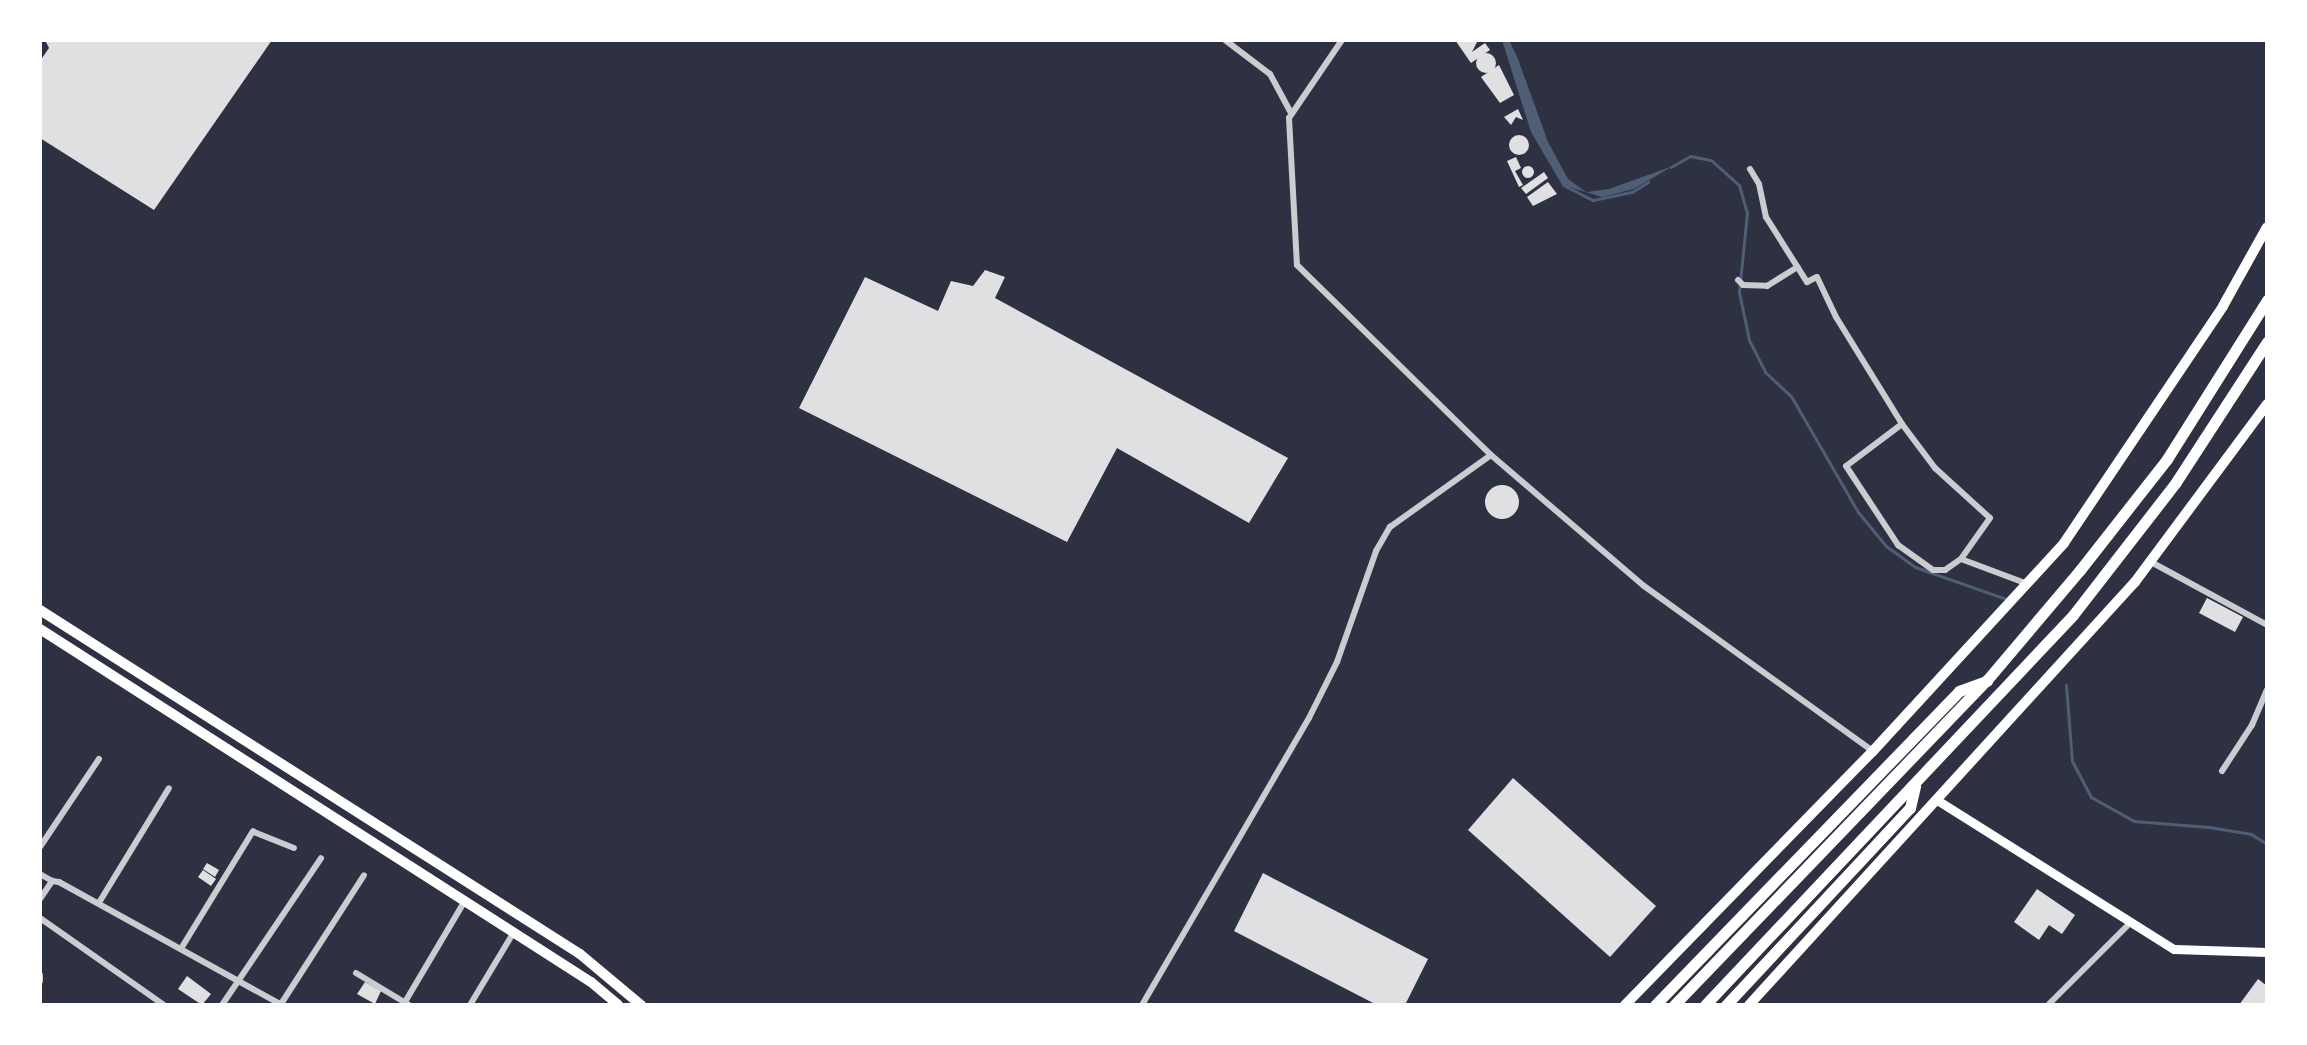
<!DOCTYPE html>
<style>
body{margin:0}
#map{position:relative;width:2307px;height:1045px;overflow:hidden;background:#2d3142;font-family:"Times New Roman",serif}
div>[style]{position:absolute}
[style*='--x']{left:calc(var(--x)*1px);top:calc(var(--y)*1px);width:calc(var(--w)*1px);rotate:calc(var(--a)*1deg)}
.water>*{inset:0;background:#4f5d75}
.stream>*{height:3px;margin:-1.5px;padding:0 1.5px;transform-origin:1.5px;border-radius:1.5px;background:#4f5d75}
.building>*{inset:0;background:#e0e0e3}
.round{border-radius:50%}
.minor>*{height:6px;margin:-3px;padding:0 3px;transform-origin:3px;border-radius:3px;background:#caccd0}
.secondary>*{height:9px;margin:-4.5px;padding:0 4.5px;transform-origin:4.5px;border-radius:4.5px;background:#fff}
.primary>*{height:10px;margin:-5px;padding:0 5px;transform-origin:5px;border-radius:5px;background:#fff}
.trunk>*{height:10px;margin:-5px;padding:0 5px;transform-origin:5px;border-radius:5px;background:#fff}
.motorway>*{height:11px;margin:-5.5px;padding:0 5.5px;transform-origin:5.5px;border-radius:5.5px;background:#fff}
span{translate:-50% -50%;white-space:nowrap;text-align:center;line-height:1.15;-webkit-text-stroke:8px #fff;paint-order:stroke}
.frame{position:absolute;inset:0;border:42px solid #fff;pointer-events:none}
</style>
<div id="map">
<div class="water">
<div style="clip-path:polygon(1502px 40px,1509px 40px,1518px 59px,1548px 142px,1568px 179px,1586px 192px,1609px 189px,1673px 166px,1634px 189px,1602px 197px,1562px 185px,1531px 132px)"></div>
</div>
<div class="stream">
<div style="--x:1671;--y:167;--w:22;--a:-30"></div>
<div style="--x:1690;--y:156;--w:21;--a:11"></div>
<div style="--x:1711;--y:160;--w:38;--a:42"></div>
<div style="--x:1739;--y:185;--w:29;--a:74"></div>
<div style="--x:1747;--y:213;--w:79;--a:95.8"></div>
<div style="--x:1739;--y:292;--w:49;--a:78.2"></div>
<div style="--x:1749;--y:340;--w:36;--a:63"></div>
<div style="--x:1765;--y:372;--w:35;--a:43"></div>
<div style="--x:1791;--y:396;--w:134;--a:60"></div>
<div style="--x:1858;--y:512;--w:44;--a:50.5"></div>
<div style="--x:1886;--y:546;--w:36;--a:36"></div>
<div style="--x:1915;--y:567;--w:100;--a:19.3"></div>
<div style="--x:1563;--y:185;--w:34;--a:27"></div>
<div style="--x:1593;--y:200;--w:40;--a:-12"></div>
<div style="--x:1632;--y:192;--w:19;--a:-32"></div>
<div style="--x:2066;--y:685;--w:76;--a:85.5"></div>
<div style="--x:2072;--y:761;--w:41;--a:62.2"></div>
<div style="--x:2091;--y:797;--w:49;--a:29.2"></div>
<div style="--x:2134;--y:821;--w:75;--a:4.6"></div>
<div style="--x:2209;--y:827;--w:43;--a:9.5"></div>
<div style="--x:2251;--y:834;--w:19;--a:32"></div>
</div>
<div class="building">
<div style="clip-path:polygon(45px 40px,272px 40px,154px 210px,40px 138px,40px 61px,49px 48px)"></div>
<div style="clip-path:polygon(1455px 40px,1478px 40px,1472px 52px,1485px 43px,1490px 50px,1471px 63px)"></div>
<div class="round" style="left:1476px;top:53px;width:20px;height:20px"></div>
<div style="clip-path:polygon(1499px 65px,1514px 95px,1500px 103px,1481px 77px)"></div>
<div style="clip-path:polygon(1518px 109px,1523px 120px,1516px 117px,1511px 125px,1504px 117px)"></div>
<div class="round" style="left:1509px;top:135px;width:20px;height:20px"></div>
<div style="clip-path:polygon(1516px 157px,1521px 168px,1515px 171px,1523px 185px,1519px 187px,1507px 161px)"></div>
<div class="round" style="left:1522px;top:166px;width:12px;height:12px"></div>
<div style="clip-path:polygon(1544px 172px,1548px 178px,1526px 194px,1521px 188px)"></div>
<div style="clip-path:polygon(1548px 182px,1557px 194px,1533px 206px,1527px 197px)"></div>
<div style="clip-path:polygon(985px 270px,1005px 277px,995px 298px,1288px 458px,1249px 523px,1117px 448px,1067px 542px,799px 408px,865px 277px,938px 311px,951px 281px,973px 286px)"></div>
<div class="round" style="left:1485px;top:485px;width:34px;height:34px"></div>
<div style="clip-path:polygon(2207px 598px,2243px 617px,2235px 632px,2199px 613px)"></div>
<div style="clip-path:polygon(1513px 778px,1656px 906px,1610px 957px,1468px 830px)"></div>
<div style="clip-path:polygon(207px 863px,219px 870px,215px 877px,203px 869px)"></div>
<div style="clip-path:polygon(203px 870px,216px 879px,211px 886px,198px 877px)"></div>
<div style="clip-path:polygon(1263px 873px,1428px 959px,1405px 1005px,1377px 1005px,1234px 931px)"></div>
<div style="clip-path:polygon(2037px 889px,2075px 915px,2062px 934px,2049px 925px,2039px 940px,2014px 922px)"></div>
<div style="clip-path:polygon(187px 976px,211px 994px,202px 1005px,178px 989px)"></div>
<div style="clip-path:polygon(2258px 979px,2267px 986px,2267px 1005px,2239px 1005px)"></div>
<div style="clip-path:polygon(365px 982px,381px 991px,375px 1004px,357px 994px)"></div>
</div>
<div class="minor">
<div style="--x:1225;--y:40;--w:56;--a:37.1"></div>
<div style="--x:1270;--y:74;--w:44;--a:61.7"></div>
<div style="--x:1342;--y:40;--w:94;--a:124.2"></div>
<div style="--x:1289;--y:118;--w:147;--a:86.9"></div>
<div style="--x:1297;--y:265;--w:272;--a:44.4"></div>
<div style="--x:1750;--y:169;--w:17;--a:59"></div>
<div style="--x:1759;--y:184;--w:34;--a:78"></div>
<div style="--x:1766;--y:217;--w:77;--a:57.8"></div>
<div style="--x:1807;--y:282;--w:11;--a:-27"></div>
<div style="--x:1817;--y:277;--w:44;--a:64.6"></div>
<div style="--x:1836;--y:317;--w:126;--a:58.3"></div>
<div style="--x:1902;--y:424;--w:55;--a:53.1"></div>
<div style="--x:1935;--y:468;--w:74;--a:42.3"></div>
<div style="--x:1990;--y:518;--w:50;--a:125.3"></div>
<div style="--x:1738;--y:280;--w:7;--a:45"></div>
<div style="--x:1743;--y:285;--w:24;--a:2"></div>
<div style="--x:1767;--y:286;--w:36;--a:-32"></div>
<div style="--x:1902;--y:424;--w:70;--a:143.1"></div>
<div style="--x:1846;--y:466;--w:95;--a:56.6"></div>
<div style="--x:1898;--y:545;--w:43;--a:35.5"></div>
<div style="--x:1933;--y:570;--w:12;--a:0"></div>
<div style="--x:1945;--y:570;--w:19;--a:-35"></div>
<div style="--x:1961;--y:559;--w:72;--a:20.5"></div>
<div style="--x:2151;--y:562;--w:132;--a:28.5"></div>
<div style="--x:2222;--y:771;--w:55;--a:-56.9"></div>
<div style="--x:2252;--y:725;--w:38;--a:-67"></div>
<div style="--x:254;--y:832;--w:43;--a:21.8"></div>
<div style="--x:40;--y:847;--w:106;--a:-56.2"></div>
<div style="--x:40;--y:874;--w:14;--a:30"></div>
<div style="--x:40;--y:899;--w:22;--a:-56"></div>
<div style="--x:52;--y:881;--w:7;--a:8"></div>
<div style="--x:59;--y:882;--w:255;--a:28.9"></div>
<div style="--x:100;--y:901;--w:132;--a:-58.6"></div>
<div style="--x:40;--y:918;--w:151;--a:35.1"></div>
<div style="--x:182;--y:947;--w:136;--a:-58.5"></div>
<div style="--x:356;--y:973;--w:62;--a:31.1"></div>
<div style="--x:40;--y:975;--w:6;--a:90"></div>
<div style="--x:405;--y:1002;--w:114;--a:-59.4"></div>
<div style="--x:281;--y:1004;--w:153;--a:-57.2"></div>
<div style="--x:222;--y:1005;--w:177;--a:-56"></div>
<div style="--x:470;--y:1005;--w:82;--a:-59"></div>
<div style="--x:1142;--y:1005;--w:332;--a:-59.8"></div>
<div style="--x:1309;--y:718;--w:63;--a:-63.4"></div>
<div style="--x:1337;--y:662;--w:118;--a:-70.6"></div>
<div style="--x:1376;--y:551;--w:28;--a:-60"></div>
<div style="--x:1390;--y:527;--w:124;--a:-35.5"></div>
<div style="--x:1491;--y:455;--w:201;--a:40.6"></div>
<div style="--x:1644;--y:586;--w:282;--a:35.8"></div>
<div style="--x:2048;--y:1005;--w:113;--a:-45"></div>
</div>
<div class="secondary">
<div style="--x:1937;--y:800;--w:280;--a:32.2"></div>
<div style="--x:2174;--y:949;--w:93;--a:1.8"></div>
</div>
<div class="primary">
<div style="--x:40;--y:610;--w:640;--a:32.5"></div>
<div style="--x:580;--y:954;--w:80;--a:39.9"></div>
<div style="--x:40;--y:629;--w:654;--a:32.65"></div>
<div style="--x:591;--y:982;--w:35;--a:40"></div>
</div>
<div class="trunk">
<div style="--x:1625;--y:1005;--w:355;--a:-45.7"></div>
<div style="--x:1873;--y:751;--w:282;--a:-47.4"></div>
<div style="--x:2064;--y:543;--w:285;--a:-56.1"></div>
<div style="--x:2223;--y:306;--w:90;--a:-60.9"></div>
<div style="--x:1749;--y:1005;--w:573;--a:-47.62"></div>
<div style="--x:2135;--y:582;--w:222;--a:-53.4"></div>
</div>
<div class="motorway">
<div style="--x:1655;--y:1005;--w:437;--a:-45.9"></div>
<div style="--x:1959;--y:691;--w:30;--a:-20"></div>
<div style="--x:1674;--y:1005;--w:451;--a:-46.1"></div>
<div style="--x:1987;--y:680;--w:144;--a:-49.8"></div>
<div style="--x:2080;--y:570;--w:141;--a:-51.9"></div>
<div style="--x:2167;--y:459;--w:188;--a:-57.8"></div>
<div style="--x:1705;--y:1005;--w:536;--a:-46.66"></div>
<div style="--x:2073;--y:615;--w:168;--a:-52.2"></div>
<div style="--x:2176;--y:482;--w:167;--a:-57"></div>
<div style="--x:1726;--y:1005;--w:270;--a:-47"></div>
<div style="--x:1910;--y:808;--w:23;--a:-77"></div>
</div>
<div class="frame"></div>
</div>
